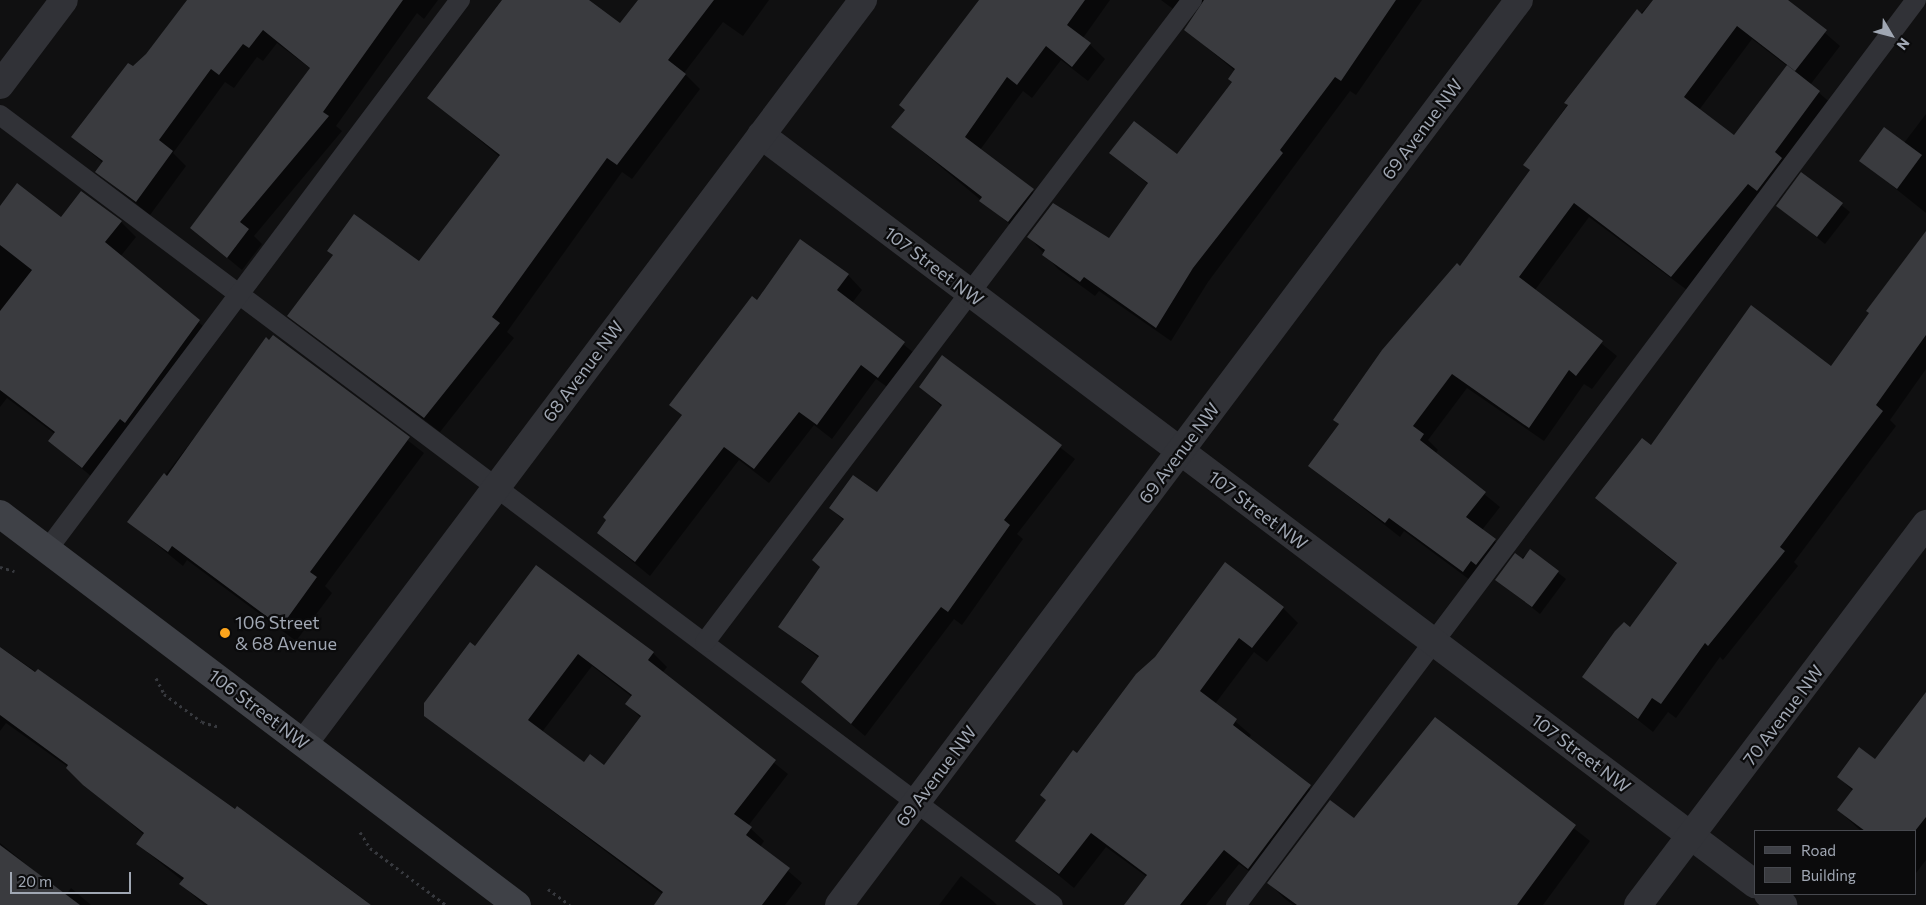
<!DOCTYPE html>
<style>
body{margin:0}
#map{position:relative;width:1926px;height:905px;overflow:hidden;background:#101011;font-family:Commissioner,sans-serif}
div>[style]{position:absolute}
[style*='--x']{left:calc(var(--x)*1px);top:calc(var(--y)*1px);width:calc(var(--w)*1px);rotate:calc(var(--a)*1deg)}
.shadow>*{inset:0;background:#0007}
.building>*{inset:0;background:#3a3b3f}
.path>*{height:3px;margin-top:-1.5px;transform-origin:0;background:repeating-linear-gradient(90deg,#37393e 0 2.5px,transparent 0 6.5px)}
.lane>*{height:20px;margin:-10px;padding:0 10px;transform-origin:10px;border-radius:10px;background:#313237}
.street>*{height:28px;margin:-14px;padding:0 14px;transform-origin:14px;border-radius:14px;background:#313237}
.secondary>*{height:28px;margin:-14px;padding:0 14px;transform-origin:14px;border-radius:14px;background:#3f4147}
.dots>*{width:14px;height:14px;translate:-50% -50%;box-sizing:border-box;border:2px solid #0b0b0c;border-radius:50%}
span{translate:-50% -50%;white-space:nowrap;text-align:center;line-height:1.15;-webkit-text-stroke:4.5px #0b0b0c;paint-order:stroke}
.street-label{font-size:18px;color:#a0a7b3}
.poi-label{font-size:18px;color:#a0a7b3}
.left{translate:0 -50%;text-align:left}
.legend{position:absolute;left:1754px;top:830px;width:162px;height:65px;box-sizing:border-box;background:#0b0b0c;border:1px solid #47494f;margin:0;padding:6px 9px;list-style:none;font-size:15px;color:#a0a7b3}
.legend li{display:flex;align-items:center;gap:10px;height:25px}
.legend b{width:25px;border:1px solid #47494f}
.north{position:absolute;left:1866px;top:10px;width:50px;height:50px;-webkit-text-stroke:4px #0b0b0c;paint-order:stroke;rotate:127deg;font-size:14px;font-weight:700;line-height:20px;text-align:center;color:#a0a7b3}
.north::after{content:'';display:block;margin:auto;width:18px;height:22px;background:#a0a7b3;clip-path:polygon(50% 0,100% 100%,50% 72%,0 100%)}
.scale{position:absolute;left:10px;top:872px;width:121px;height:22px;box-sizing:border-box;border:2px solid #a0a7b3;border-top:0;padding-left:6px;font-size:15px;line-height:18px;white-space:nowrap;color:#a0a7b3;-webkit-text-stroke:4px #0b0b0c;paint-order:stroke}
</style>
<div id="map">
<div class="shadow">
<div style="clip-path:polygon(187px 0,438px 0,424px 19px,417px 13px,336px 126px,342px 131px,254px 236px,262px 244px,242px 270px,191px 228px,311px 69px,277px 43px,263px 61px,257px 57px,234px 88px,225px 82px,173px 153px,186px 166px,150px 215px,97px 172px,103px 163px,73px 137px,147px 54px)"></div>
<div style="clip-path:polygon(503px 0,584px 0,620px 25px,640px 0,769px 0,743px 36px,723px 22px,684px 73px,700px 89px,632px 179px,622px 172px,507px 332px,514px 338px,440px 432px,289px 316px,334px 256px,328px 251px,420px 263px,500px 157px,429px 98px)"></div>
<div style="clip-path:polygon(979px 0,1110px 0,1083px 38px,1105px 59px,1088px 81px,1061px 60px,1032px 98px,1023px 91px,980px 150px,1048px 204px,1024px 236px,893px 127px,906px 110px,901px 105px)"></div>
<div style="clip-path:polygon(1161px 0,1422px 0,1356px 95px,1350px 91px,1208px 282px,1171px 341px,1099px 291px,1095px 296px,1058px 269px,1029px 237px,1109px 240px,1149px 185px,1111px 153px,1177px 155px,1233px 83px,1235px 71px,1186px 30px,1202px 3px,1188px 20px)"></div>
<div style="clip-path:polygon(evenodd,1654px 0,1787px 0,1840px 46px,1810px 85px,1834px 106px,1687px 290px,1589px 217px,1535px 290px,1617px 356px,1592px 389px,1584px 384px,1544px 441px,1467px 388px,1428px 440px,1438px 450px,1435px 454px,1500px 507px,1482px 530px,1510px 555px,1478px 586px,1404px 531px,1400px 537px,1310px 466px,1340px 425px,1335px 420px,1460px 267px,1531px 171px,1525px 165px,1610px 44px,1654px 0,1752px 39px,1787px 66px,1735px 136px,1699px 110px,1752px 39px)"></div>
<div style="clip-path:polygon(1926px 114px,1926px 213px,1861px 161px,1904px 143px)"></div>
<div style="clip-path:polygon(1802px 174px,1850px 212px,1825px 244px,1778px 206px)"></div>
<div style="clip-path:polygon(0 208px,62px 218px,121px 222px,136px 237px,120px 257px,215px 336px,98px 482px,49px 441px,55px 434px,7px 398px,0 407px)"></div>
<div style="clip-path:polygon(1926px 233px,1926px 369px,1890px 420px,1896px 426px,1794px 562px,1798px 566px,1723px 660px,1720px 657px,1676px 718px,1668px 712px,1653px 732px,1584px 677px,1630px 628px,1678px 565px,1597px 498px,1651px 446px,1832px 368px)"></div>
<div style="clip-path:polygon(848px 275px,862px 290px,852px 303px,919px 357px,893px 391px,876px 379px,832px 439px,814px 425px,769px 483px,739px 460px,650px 576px,598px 533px,683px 416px,670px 404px,757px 302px)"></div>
<div style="clip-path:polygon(273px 336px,424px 453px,325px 586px,332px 593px,296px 641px,187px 560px,183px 566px,129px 522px)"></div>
<div style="clip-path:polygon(943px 357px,1075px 459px,1017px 534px,1023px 539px,962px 625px,954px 619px,865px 736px,802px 682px,819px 658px,779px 626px,821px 568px,844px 521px,831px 508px,877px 493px,942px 407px,920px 386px)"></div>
<div style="clip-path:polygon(1530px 551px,1566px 579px,1540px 614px,1497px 580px)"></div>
<div style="clip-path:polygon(evenodd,537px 566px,653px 653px,667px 667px,662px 673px,788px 774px,748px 826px,764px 841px,760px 847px,802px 883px,785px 905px,677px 905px,426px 716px,537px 566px,592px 666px,632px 697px,627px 704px,641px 718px,604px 766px,584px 764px,542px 732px,592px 666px)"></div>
<div style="clip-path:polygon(1283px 608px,1298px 623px,1267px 662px,1254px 652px,1215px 704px,1251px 735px,1248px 739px,1325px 801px,1264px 882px,1239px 864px,1206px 905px,1126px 905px,1147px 877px,1106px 847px,1074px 888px,1017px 841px,1137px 675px)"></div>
<div style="clip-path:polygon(0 647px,334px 877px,371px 905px,204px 905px,181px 884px,183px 881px,137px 844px,144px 835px,68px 767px,6px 723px,0 731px)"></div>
<div style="clip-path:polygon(1926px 694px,1926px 860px,1916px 873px,1915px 831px,1861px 831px,1838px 810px,1853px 791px,1839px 777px,1875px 761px)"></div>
<div style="clip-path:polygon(1435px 719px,1590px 841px,1543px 905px,1293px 905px,1284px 898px,1269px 883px,1354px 820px)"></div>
<div style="clip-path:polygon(0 843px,65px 896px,71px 888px,91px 905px,0 905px)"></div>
<div style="clip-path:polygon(961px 876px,993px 901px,997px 905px,939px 905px)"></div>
</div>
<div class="building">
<div style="clip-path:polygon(187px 0,403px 0,323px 112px,329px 116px,240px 222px,249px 229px,227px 258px,190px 228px,310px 68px,263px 30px,249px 48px,243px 44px,219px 75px,211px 69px,159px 140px,173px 151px,136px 202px,95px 172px,103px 161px,71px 137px,128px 63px,133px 66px,146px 54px)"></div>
<div style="clip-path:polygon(502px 0,589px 0,620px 23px,638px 0,714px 0,668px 60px,686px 74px,617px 165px,607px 158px,492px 317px,500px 323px,424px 418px,287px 316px,333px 255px,327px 251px,354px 214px,419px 261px,500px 155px,427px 98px)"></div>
<div style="clip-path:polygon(979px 0,1085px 0,1067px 25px,1091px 43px,1072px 67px,1046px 46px,1017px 85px,1007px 77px,965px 137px,1034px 189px,1008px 222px,979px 201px,982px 197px,891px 127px,905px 110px,899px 105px)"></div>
<div style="clip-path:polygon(1204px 0,1396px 0,1341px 81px,1335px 77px,1280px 150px,1283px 153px,1193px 268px,1156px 328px,1084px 277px,1080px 282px,1042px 255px,1045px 250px,1027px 237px,1053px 203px,1109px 238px,1148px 183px,1109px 153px,1134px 121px,1177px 154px,1232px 82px,1228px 79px,1235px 69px,1184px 30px)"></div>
<div style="clip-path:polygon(1653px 0,1788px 0,1827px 30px,1795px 71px,1737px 26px,1684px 97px,1734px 135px,1787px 65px,1820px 91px,1775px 152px,1782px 158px,1757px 191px,1748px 184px,1671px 277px,1574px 203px,1519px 277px,1603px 341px,1576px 376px,1569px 370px,1529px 428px,1452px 374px,1413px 426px,1424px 434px,1420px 440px,1486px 492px,1466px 517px,1496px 539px,1476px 565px,1471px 561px,1463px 572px,1389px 518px,1385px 523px,1308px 466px,1339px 424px,1333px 420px,1382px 350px,1457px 263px,1460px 266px,1530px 170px,1523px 165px,1568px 105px,1564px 103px,1637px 9px,1642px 14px)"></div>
<div style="clip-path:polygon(1884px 127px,1922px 155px,1897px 189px,1859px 161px)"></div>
<div style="clip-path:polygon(1801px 172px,1843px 203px,1817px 237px,1776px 206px)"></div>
<div style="clip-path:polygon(17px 183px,61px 217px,81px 191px,122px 221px,105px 242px,200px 320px,125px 423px,120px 419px,82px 468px,48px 441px,55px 432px,0 390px,0 311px,32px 270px,0 245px,0 206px)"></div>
<div style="clip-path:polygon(1926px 231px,1926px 335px,1876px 405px,1883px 411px,1780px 547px,1785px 551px,1708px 646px,1705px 643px,1661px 704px,1652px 698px,1638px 719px,1582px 677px,1615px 631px,1624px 622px,1630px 627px,1677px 563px,1595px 498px,1642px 438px,1651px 445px,1751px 305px,1831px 366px,1869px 313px,1866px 311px)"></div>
<div style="clip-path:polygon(800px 239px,849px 274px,837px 290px,905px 342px,878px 378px,861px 365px,817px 425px,799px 412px,754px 469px,724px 447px,635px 562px,597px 533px,606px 520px,603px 517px,682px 415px,669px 405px,752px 296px,757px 300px)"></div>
<div style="clip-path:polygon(273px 335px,410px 437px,310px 572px,317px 577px,281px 627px,172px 546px,168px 552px,127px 522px,164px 473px,167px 476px,266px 337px,269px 340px)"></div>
<div style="clip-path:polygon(942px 355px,1062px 445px,1004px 520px,1010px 525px,948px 612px,941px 607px,851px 724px,801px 682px,819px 656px,778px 627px,820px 567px,812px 560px,844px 519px,829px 508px,853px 475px,877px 492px,942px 405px,919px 387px)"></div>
<div style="clip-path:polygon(1530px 549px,1559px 571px,1532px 607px,1495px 580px,1515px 553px,1523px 559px)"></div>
<div style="clip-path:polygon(1225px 562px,1284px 607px,1252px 648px,1239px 638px,1200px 691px,1237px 719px,1233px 725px,1311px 785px,1248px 869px,1224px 850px,1180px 905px,1124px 905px,1147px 875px,1091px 833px,1059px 874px,1015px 841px,1046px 800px,1040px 795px,1073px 750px,1077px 753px,1136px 674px,1155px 657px)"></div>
<div style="clip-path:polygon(evenodd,536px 565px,654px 652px,648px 660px,776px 760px,734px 814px,752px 827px,746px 835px,790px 868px,762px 905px,654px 905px,663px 892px,424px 716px,424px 703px,470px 642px,475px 646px,536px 565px,578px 654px,632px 695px,625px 704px,641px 716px,604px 765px,590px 754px,584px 762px,528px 720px,578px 654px)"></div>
<div style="clip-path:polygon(0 647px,35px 672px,38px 669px,235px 809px,237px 806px,371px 905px,208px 905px,179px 884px,184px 878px,136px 844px,144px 833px,83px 785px,66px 768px,68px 765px,0 715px)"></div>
<div style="clip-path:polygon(1926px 692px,1926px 817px,1915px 831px,1865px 831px,1837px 810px,1853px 789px,1837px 777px,1859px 747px,1875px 759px)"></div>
<div style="clip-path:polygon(1435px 717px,1576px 825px,1517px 905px,1297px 905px,1267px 883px,1330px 800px,1354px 818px)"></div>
<div style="clip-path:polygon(0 845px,80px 905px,0 905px)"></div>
</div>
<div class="path">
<div style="--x:0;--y:567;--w:15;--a:16"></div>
<div style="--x:156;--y:678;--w:18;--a:63"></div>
<div style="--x:164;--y:694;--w:47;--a:36.4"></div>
<div style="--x:202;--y:722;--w:19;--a:16"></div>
<div style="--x:360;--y:832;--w:19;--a:58"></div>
<div style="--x:370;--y:848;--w:95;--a:36.9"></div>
<div style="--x:548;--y:889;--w:27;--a:36"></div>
</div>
<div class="lane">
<div style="--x:0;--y:115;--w:1316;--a:36.88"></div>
<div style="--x:47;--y:550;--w:688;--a:-53.1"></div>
<div style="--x:705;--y:642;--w:806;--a:-52.82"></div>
<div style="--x:1236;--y:905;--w:1132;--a:-53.08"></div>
</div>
<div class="street">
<div style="--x:0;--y:85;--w:106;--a:-53"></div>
<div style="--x:761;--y:135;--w:1245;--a:37"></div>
<div style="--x:304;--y:743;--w:930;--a:-53.04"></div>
<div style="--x:1768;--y:894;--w:19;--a:36"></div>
<div style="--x:839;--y:905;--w:1132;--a:-53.08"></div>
<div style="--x:1638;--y:905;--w:478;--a:-52.9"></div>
</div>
<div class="secondary">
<div style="--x:0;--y:514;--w:648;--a:37.1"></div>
</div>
<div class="dots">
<div style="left:225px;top:633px;background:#fda51c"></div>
</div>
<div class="street-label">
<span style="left:1422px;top:129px;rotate:-53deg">69 Avenue NW</span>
<span style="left:934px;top:266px;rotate:37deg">107 Street NW</span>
<span style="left:583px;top:371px;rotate:-53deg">68 Avenue NW</span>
<span style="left:1179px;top:453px;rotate:-53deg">69 Avenue NW</span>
<span style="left:1258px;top:510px;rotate:37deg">107 Street NW</span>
<span style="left:259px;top:709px;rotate:37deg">106 Street NW</span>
<span style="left:1783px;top:715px;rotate:-53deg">70 Avenue NW</span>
<span style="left:1581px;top:753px;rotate:37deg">107 Street NW</span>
<span style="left:936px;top:776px;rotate:-53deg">69 Avenue NW</span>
</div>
<div class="poi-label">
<span class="left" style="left:235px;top:633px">106 Street<br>&amp; 68 Avenue</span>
</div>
<ul class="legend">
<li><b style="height:6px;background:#3f4147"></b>Road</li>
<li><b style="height:14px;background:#3a3b3f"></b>Building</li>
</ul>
<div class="north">N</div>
<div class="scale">20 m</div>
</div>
